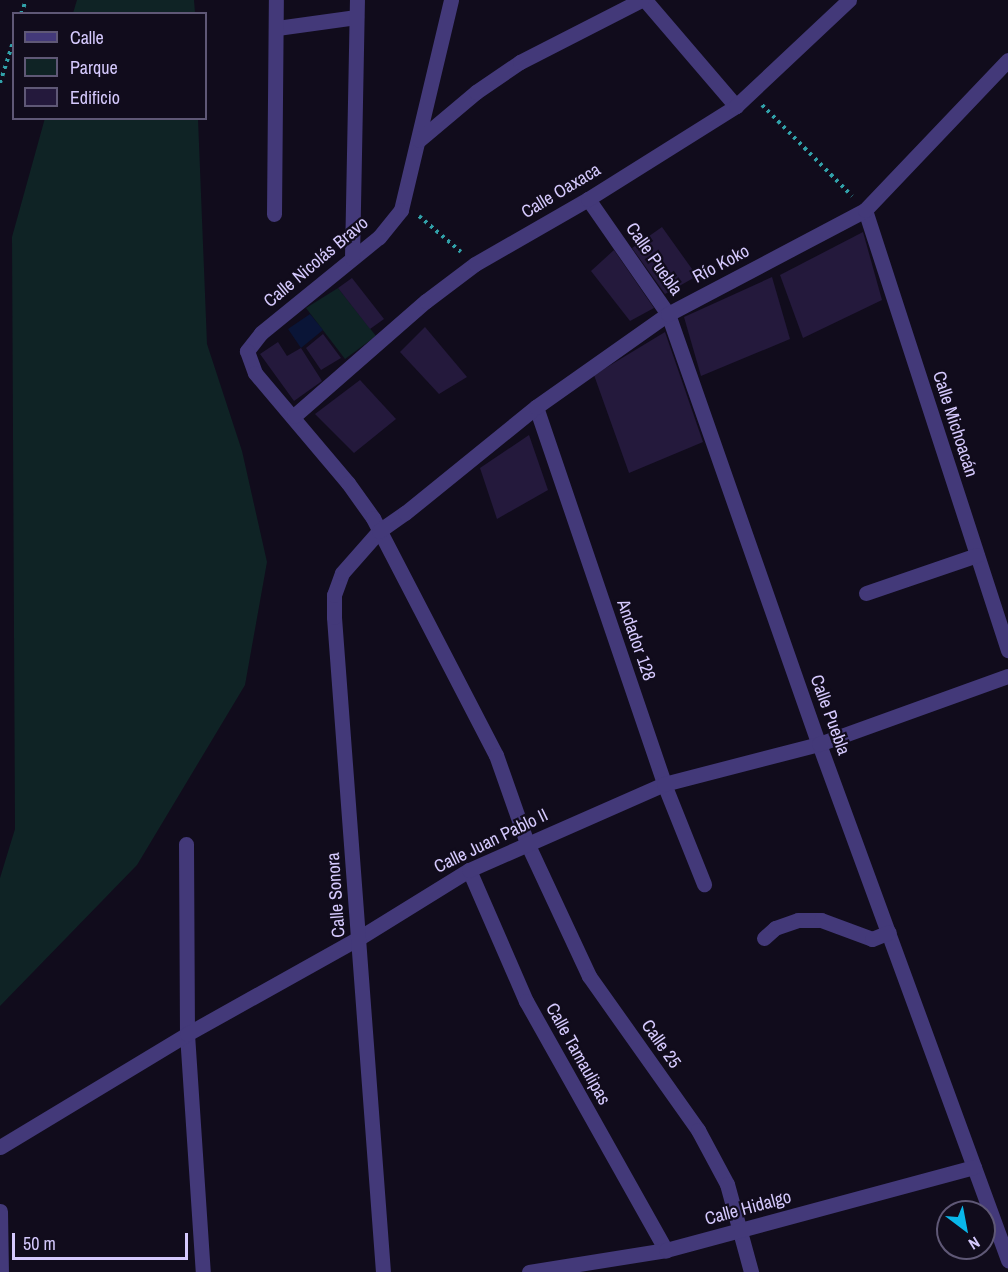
<!DOCTYPE html>
<meta charset="utf-8">
<style>
body{margin:0}
#map{position:relative;width:1008px;height:1272px;overflow:hidden;background:#110c1c;font-family:"Archivo Narrow",sans-serif}
div>[style]{position:absolute}
[style*='--x']{left:calc(var(--x)*1px);top:calc(var(--y)*1px);width:calc(var(--w)*1px);rotate:calc(var(--a)*1deg)}
.green>*{inset:0;background:#0f2325}
.water>*{inset:0;background:#0a1537}
.building>*{inset:0;background:#24193c}
.path>*{height:4px;margin-top:-2px;transform-origin:0;background:repeating-linear-gradient(90deg,#31a1a9 0 3px,transparent 0 7.5px)}
.street>*{height:15px;margin:-7.5px;padding:0 7.5px;transform-origin:7.5px;border-radius:7.5px;background:#433979}
span{translate:-50% -50%;white-space:nowrap;text-align:center;line-height:1.15;-webkit-text-stroke:4.5px #110c1c;paint-order:stroke}
.street-label{font-size:18px;color:#d5c9fd}
.legend{position:absolute;left:12px;top:12px;width:195px;height:108px;box-sizing:border-box;background:#110c1c;border:2px solid #5f5876;margin:0;padding:8px 10px;list-style:none;font-size:18px;color:#d5c9fd}
.legend li{display:flex;align-items:center;gap:12px;height:30px}
.legend b{width:30px;border:2px solid #5f5876}
.north{position:absolute;left:936px;top:1200px;width:60px;height:60px;box-sizing:border-box;background:#110c1c;border:2px solid #5f5876;border-radius:50%;rotate:148deg;font-size:16px;font-weight:700;line-height:24px;text-align:center;color:#d5c9fd}
.north::after{content:'';display:block;margin:auto;width:21px;height:27px;background:#09b7e9;clip-path:polygon(50% 0,100% 100%,50% 72%,0 100%)}
.scale{position:absolute;left:12px;top:1233px;width:176px;height:27px;box-sizing:border-box;border:3px solid #d5c9fd;border-top:0;padding-left:8px;font-size:18px;line-height:21px;white-space:nowrap;color:#d5c9fd;-webkit-text-stroke:4px #110c1c;paint-order:stroke}
</style>
<div id="map">
<div class="green">
<div style="clip-path:polygon(77px 0,194px 0,195px 13px,73px 13px)"></div>
<div style="clip-path:polygon(45px 118px,198px 119px,207px 344px,242px 451px,267px 562px,245px 685px,137px 865px,0 1006px,0 878px,15px 829px,12px 237px)"></div>
<div style="clip-path:polygon(338px 288px,376px 336px,345px 359px,306px 308px)"></div>
</div>
<div class="water">
<div style="clip-path:polygon(310px 314px,323px 330px,301px 348px,288px 329px)"></div>
</div>
<div class="building">
<div style="clip-path:polygon(662px 227px,697px 276px,665px 294px,632px 248px)"></div>
<div style="clip-path:polygon(863px 232px,882px 300px,803px 338px,780px 275px)"></div>
<div style="clip-path:polygon(614px 250px,654px 308px,630px 321px,591px 271px)"></div>
<div style="clip-path:polygon(772px 277px,790px 339px,701px 376px,684px 317px)"></div>
<div style="clip-path:polygon(352px 278px,384px 319px,370px 329px,338px 288px)"></div>
<div style="clip-path:polygon(425px 327px,467px 377px,439px 394px,400px 352px)"></div>
<div style="clip-path:polygon(665px 332px,703px 442px,629px 473px,594px 375px)"></div>
<div style="clip-path:polygon(323px 334px,341px 358px,321px 370px,306px 348px)"></div>
<div style="clip-path:polygon(278px 342px,287px 356px,301px 348px,322px 381px,294px 401px,260px 354px)"></div>
<div style="clip-path:polygon(360px 380px,396px 419px,354px 453px,315px 414px)"></div>
<div style="clip-path:polygon(529px 435px,548px 490px,497px 519px,480px 468px)"></div>
</div>
<div class="path">
<div style="--x:21;--y:14;--w:15;--a:-70"></div>
<div style="--x:0;--y:83;--w:46;--a:-72.3"></div>
<div style="--x:762;--y:105;--w:128;--a:45.3"></div>
<div style="--x:419;--y:216;--w:55;--a:40.6"></div>
</div>
<div class="street">
<div style="--x:451;--y:0;--w:216;--a:103.4"></div>
<div style="--x:401;--y:210;--w:35;--a:129"></div>
<div style="--x:379;--y:237;--w:152;--a:140.9"></div>
<div style="--x:261;--y:333;--w:23;--a:128"></div>
<div style="--x:247;--y:351;--w:23;--a:70"></div>
<div style="--x:255;--y:373;--w:144;--a:49.8"></div>
<div style="--x:348;--y:483;--w:43;--a:54.5"></div>
<div style="--x:373;--y:518;--w:267;--a:62.6"></div>
<div style="--x:496;--y:755;--w:93;--a:70.6"></div>
<div style="--x:527;--y:843;--w:147;--a:65"></div>
<div style="--x:589;--y:976;--w:189;--a:54.7"></div>
<div style="--x:698;--y:1130;--w:61;--a:61.8"></div>
<div style="--x:727;--y:1184;--w:91;--a:74.7"></div>
<div style="--x:645;--y:0;--w:140;--a:49.4"></div>
<div style="--x:277;--y:28;--w:80;--a:-7.9"></div>
<div style="--x:419;--y:140;--w:75;--a:-40.1"></div>
<div style="--x:476;--y:92;--w:53;--a:-34.3"></div>
<div style="--x:520;--y:62;--w:136;--a:-27.1"></div>
<div style="--x:588;--y:199;--w:140;--a:55.2"></div>
<div style="--x:668;--y:314;--w:456;--a:70.7"></div>
<div style="--x:819;--y:744;--w:550;--a:69.88"></div>
<div style="--x:865;--y:210;--w:463;--a:72"></div>
<div style="--x:274;--y:214;--w:214;--a:-89.5"></div>
<div style="--x:352;--y:258;--w:258;--a:-88.9"></div>
<div style="--x:536;--y:407;--w:398;--a:71.2"></div>
<div style="--x:664;--y:784;--w:108;--a:68.2"></div>
<div style="--x:294;--y:416;--w:175;--a:-41.1"></div>
<div style="--x:426;--y:301;--w:61;--a:-37.1"></div>
<div style="--x:475;--y:264;--w:130;--a:-29.9"></div>
<div style="--x:588;--y:199;--w:175;--a:-32.1"></div>
<div style="--x:736;--y:106;--w:155;--a:-43.2"></div>
<div style="--x:866;--y:593;--w:117;--a:-18.9"></div>
<div style="--x:186;--y:844;--w:190;--a:89.7"></div>
<div style="--x:187;--y:1034;--w:239;--a:86.2"></div>
<div style="--x:469;--y:870;--w:143;--a:66.5"></div>
<div style="--x:526;--y:1001;--w:286;--a:60.7"></div>
<div style="--x:764;--y:938;--w:15;--a:-42"></div>
<div style="--x:775;--y:928;--w:24;--a:-19"></div>
<div style="--x:798;--y:920;--w:23;--a:0"></div>
<div style="--x:821;--y:920;--w:54;--a:20.4"></div>
<div style="--x:872;--y:939;--w:18;--a:-22"></div>
<div style="--x:0;--y:1147;--w:218;--a:-31.1"></div>
<div style="--x:187;--y:1034;--w:197;--a:-29.2"></div>
<div style="--x:359;--y:938;--w:129;--a:-31.7"></div>
<div style="--x:469;--y:870;--w:213;--a:-23.8"></div>
<div style="--x:664;--y:784;--w:160;--a:-14.5"></div>
<div style="--x:819;--y:744;--w:201;--a:-19.8"></div>
<div style="--x:0;--y:1211;--w:61;--a:89.1"></div>
<div style="--x:383;--y:1272;--w:657;--a:-94.28"></div>
<div style="--x:334;--y:617;--w:22;--a:-90"></div>
<div style="--x:334;--y:595;--w:23;--a:-70"></div>
<div style="--x:342;--y:573;--w:56;--a:-48.6"></div>
<div style="--x:379;--y:531;--w:32;--a:-35"></div>
<div style="--x:405;--y:513;--w:169;--a:-39"></div>
<div style="--x:536;--y:407;--w:161;--a:-35.2"></div>
<div style="--x:668;--y:314;--w:223;--a:-27.8"></div>
<div style="--x:865;--y:210;--w:207;--a:-46.4"></div>
<div style="--x:529;--y:1272;--w:139;--a:-9.1"></div>
<div style="--x:666;--y:1250;--w:319;--a:-15.1"></div>
</div>
<div class="street-label">
<span style="left:561px;top:191px;rotate:-31deg">Calle Oaxaca</span>
<span style="left:654px;top:259px;rotate:55deg">Calle Puebla</span>
<span style="left:316px;top:262px;rotate:-40deg">Calle Nicolás Bravo</span>
<span style="left:721px;top:264px;rotate:-28deg">Río Koko</span>
<span style="left:955px;top:424px;rotate:72deg">Calle Michoacán</span>
<span style="left:636px;top:640px;rotate:71deg">Andador 128</span>
<span style="left:830px;top:715px;rotate:70deg">Calle Puebla</span>
<span style="left:491px;top:841px;rotate:-26deg">Calle Juan Pablo II</span>
<span style="left:336px;top:895px;rotate:-94deg">Calle Sonora</span>
<span style="left:661px;top:1044px;rotate:55deg">Calle 25</span>
<span style="left:578px;top:1054px;rotate:61deg">Calle Tamaulipas</span>
<span style="left:748px;top:1208px;rotate:-15deg">Calle Hidalgo</span>
</div>
<ul class="legend">
<li><b style="height:8px;background:#433979"></b>Calle</li>
<li><b style="height:16px;background:#0f2325"></b>Parque</li>
<li><b style="height:16px;background:#24193c"></b>Edificio</li>
</ul>
<div class="north">N</div>
<div class="scale">50 m</div>
</div>
